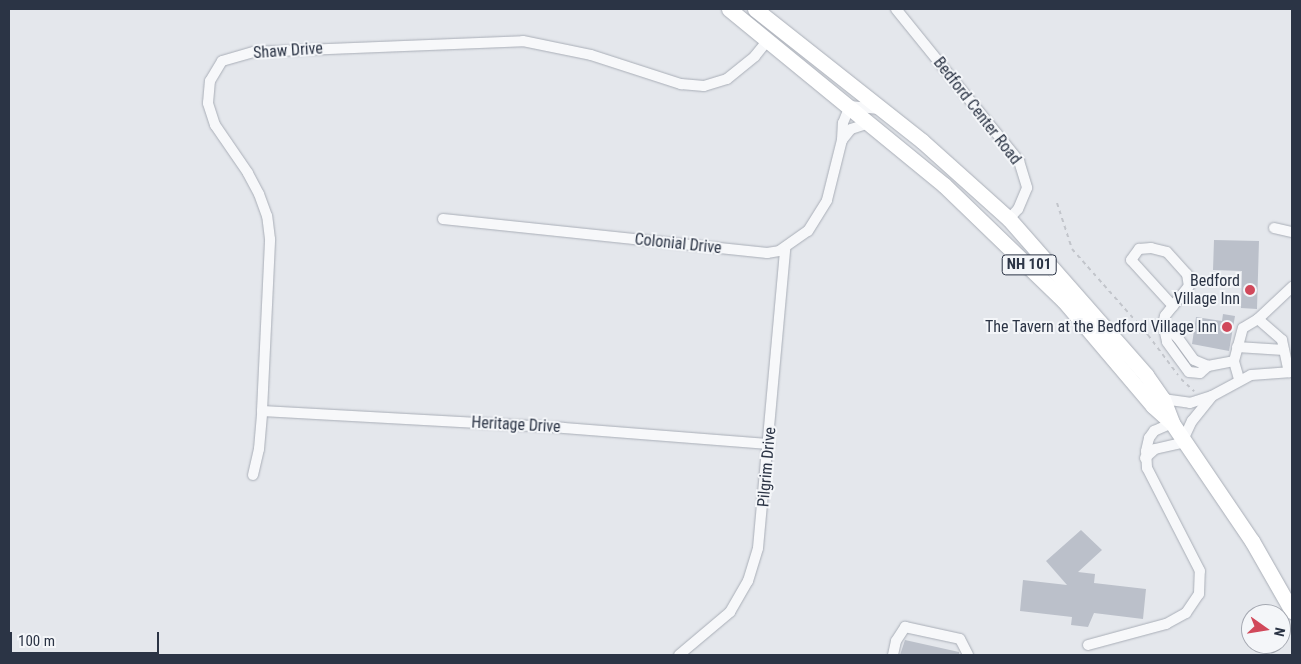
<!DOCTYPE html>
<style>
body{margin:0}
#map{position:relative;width:1301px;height:664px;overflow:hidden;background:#e4e7ec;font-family:"Roboto Condensed",sans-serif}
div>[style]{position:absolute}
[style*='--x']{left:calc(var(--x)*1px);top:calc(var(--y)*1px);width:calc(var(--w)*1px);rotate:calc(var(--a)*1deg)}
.building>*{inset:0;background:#bbc0ca}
.path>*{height:2px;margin-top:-1px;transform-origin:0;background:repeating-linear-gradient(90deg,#c2c5cb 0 4px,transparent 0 8px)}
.roads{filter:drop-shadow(0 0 1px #a9aeb7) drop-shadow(0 0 1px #a9aeb7)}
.minor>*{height:10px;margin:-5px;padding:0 5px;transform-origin:5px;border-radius:5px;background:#f7f8fa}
.highway>*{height:15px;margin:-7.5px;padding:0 7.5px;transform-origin:7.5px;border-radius:7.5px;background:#fff}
.dots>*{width:14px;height:14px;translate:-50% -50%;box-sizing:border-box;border:2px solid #f4f6f9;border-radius:50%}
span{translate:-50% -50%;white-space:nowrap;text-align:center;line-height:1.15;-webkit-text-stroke:4px #f4f6f9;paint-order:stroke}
.shield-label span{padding:1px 4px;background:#f4f6f9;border:1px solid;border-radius:4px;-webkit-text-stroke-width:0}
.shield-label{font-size:15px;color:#2b3445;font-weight:700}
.street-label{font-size:16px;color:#2b3445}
.poi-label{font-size:16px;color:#2b3445}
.right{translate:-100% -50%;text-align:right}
.frame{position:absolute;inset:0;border:10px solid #2b3445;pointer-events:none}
.north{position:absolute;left:1241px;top:604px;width:50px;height:50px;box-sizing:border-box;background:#f4f6f9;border:1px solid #a4a8b1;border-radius:50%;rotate:103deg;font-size:14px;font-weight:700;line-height:20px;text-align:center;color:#2b3445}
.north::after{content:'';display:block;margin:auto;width:18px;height:22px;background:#d1495b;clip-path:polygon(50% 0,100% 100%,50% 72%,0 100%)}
.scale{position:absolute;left:10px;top:632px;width:149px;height:22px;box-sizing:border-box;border:2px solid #2b3445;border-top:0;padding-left:6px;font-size:15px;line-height:18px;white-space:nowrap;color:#2b3445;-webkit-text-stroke:4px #f4f6f9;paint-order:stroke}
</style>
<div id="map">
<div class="building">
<div style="clip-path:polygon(1214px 240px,1259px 241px,1257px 309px,1241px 308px,1242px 271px,1213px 270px)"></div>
<div style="clip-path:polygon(1223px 314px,1235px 316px,1229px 351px,1192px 344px,1196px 317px,1222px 321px)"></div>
<div style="clip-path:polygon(1081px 530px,1102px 550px,1078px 572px,1095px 574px,1094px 583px,1146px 589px,1143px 619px,1094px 613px,1088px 627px,1071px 625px,1072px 617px,1020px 611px,1023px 580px,1067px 585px,1046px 561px)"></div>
<div style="clip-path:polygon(905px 640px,959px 652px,959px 655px,900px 655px)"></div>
</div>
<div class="path">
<div style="--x:1057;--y:203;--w:48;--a:71.9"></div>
<div style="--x:1072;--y:249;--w:115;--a:48.5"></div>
<div style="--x:1148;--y:335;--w:50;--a:53.1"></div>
<div style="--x:1181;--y:379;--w:18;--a:43"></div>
</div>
<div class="roads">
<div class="minor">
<div style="--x:896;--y:9;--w:196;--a:51"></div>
<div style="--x:1019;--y:161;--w:28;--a:73"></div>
<div style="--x:1027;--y:188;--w:23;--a:113"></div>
<div style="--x:1018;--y:209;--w:13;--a:132"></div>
<div style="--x:842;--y:140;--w:14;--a:-51"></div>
<div style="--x:851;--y:129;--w:20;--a:-18"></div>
<div style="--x:443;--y:219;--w:326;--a:6"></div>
<div style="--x:767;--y:253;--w:12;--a:-9"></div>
<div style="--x:779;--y:251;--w:35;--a:-35"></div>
<div style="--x:808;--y:231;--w:36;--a:-58"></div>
<div style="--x:827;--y:200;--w:62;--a:-76"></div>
<div style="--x:842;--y:140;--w:17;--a:-87"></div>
<div style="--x:843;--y:123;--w:18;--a:-68"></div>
<div style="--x:850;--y:106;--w:29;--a:6"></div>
<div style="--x:1274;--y:228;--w:18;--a:13"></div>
<div style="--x:1173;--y:306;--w:62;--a:-132.4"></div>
<div style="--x:1131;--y:260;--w:14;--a:-54"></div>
<div style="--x:1139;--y:249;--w:12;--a:-5"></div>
<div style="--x:1151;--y:248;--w:16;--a:14"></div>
<div style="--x:1167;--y:252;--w:30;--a:48"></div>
<div style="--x:1187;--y:274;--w:12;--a:81"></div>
<div style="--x:1189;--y:286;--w:38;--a:129"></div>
<div style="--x:1165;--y:316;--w:8;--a:104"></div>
<div style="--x:1163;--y:324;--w:18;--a:77"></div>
<div style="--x:1167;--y:342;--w:37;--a:54"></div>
<div style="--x:1189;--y:372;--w:11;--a:5"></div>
<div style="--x:1200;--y:373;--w:11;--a:-41"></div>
<div style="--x:1208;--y:366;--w:26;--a:-11"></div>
<div style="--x:1258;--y:319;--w:32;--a:41"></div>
<div style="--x:1282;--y:340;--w:33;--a:78"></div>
<div style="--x:1163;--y:324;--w:21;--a:43"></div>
<div style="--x:1178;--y:338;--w:27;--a:54"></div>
<div style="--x:1194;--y:360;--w:15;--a:23"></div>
<div style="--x:1237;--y:347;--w:47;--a:3.7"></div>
<div style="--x:1239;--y:379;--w:19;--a:-106"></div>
<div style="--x:1234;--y:361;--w:34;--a:-75"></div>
<div style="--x:1243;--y:328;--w:17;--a:-31"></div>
<div style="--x:1258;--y:319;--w:47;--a:-43.3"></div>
<div style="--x:1163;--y:399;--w:27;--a:8"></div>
<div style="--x:1190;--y:403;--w:22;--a:-18"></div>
<div style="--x:262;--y:411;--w:302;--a:3.2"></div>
<div style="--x:564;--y:428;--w:206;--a:4.5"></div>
<div style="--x:1183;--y:440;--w:21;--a:-65"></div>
<div style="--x:1192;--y:421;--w:32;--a:-51"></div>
<div style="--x:1212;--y:396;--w:44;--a:-28.3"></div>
<div style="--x:1251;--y:375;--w:41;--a:-4.2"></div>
<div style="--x:1145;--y:458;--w:13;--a:-42"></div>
<div style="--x:1155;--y:449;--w:31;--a:-13"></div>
<div style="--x:253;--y:475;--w:27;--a:-77"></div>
<div style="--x:259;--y:449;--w:38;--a:-85"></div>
<div style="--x:262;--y:411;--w:172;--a:-87.3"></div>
<div style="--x:270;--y:239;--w:23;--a:-97"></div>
<div style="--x:267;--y:216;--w:23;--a:-110"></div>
<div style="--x:259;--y:194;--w:24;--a:-118"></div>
<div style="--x:248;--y:173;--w:58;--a:-124.5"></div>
<div style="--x:215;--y:125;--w:23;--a:-108"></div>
<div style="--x:208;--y:103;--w:22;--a:-85"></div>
<div style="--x:210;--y:81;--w:23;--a:-59"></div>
<div style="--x:222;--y:61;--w:33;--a:-16"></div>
<div style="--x:254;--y:52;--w:269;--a:-2.3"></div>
<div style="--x:523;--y:41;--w:69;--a:11.6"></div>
<div style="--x:591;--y:55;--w:95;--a:17.9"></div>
<div style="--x:681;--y:84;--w:23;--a:5"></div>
<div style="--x:704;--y:86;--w:24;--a:-17"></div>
<div style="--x:727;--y:79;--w:36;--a:-39"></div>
<div style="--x:755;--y:56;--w:21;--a:-51"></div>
<div style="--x:1088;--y:645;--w:81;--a:-15.1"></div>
<div style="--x:1166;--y:624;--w:23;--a:-29"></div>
<div style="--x:1186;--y:613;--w:23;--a:-56"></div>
<div style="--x:1199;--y:594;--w:23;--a:-88"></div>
<div style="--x:1200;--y:571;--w:116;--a:-117.2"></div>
<div style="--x:1147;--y:468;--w:17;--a:-93"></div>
<div style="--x:1146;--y:451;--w:13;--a:-77"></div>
<div style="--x:1149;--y:438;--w:9;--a:-54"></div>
<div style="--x:1154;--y:431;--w:20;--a:-24"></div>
<div style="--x:679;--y:655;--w:67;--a:-40.1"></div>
<div style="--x:730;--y:612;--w:36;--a:-60"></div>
<div style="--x:748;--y:581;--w:34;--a:-73"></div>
<div style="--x:758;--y:548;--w:300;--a:-84.8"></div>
<div style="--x:893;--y:655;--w:14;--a:-78"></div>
<div style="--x:896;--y:641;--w:17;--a:-57"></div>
<div style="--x:905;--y:627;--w:56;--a:12.3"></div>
<div style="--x:960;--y:639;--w:18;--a:63"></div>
</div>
<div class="highway">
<div style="--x:729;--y:9;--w:278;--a:39.3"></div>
<div style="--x:944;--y:185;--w:167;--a:44"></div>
<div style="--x:1064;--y:301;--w:138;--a:49.7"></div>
<div style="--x:1153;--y:406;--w:25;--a:42"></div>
<div style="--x:1172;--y:423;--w:143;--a:55.9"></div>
<div style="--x:1252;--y:541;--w:81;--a:60.3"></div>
<div style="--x:755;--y:9;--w:213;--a:38.3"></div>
<div style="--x:922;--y:141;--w:117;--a:41.9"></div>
<div style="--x:1009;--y:219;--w:208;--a:48.7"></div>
<div style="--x:1146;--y:375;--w:29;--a:55"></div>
<div style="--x:1163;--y:399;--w:26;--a:69"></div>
</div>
</div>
<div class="dots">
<div style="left:1250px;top:290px;background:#d1495b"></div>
<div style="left:1227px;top:327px;background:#d1495b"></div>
</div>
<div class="shield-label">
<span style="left:1029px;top:265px">NH 101</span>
</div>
<div class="street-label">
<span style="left:288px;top:51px;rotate:-4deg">Shaw Drive</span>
<span style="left:977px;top:111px;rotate:52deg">Bedford Center Road</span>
<span style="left:678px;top:244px;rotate:6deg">Colonial Drive</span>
<span style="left:516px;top:425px;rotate:3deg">Heritage Drive</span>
<span style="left:767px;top:467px;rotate:-85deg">Pilgrim Drive</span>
</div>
<div class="poi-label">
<span class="right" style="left:1240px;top:290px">Bedford<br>Village Inn</span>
<span class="right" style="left:1217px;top:327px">The Tavern at the Bedford Village Inn</span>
</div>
<div class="frame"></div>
<div class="north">N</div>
<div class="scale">100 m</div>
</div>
